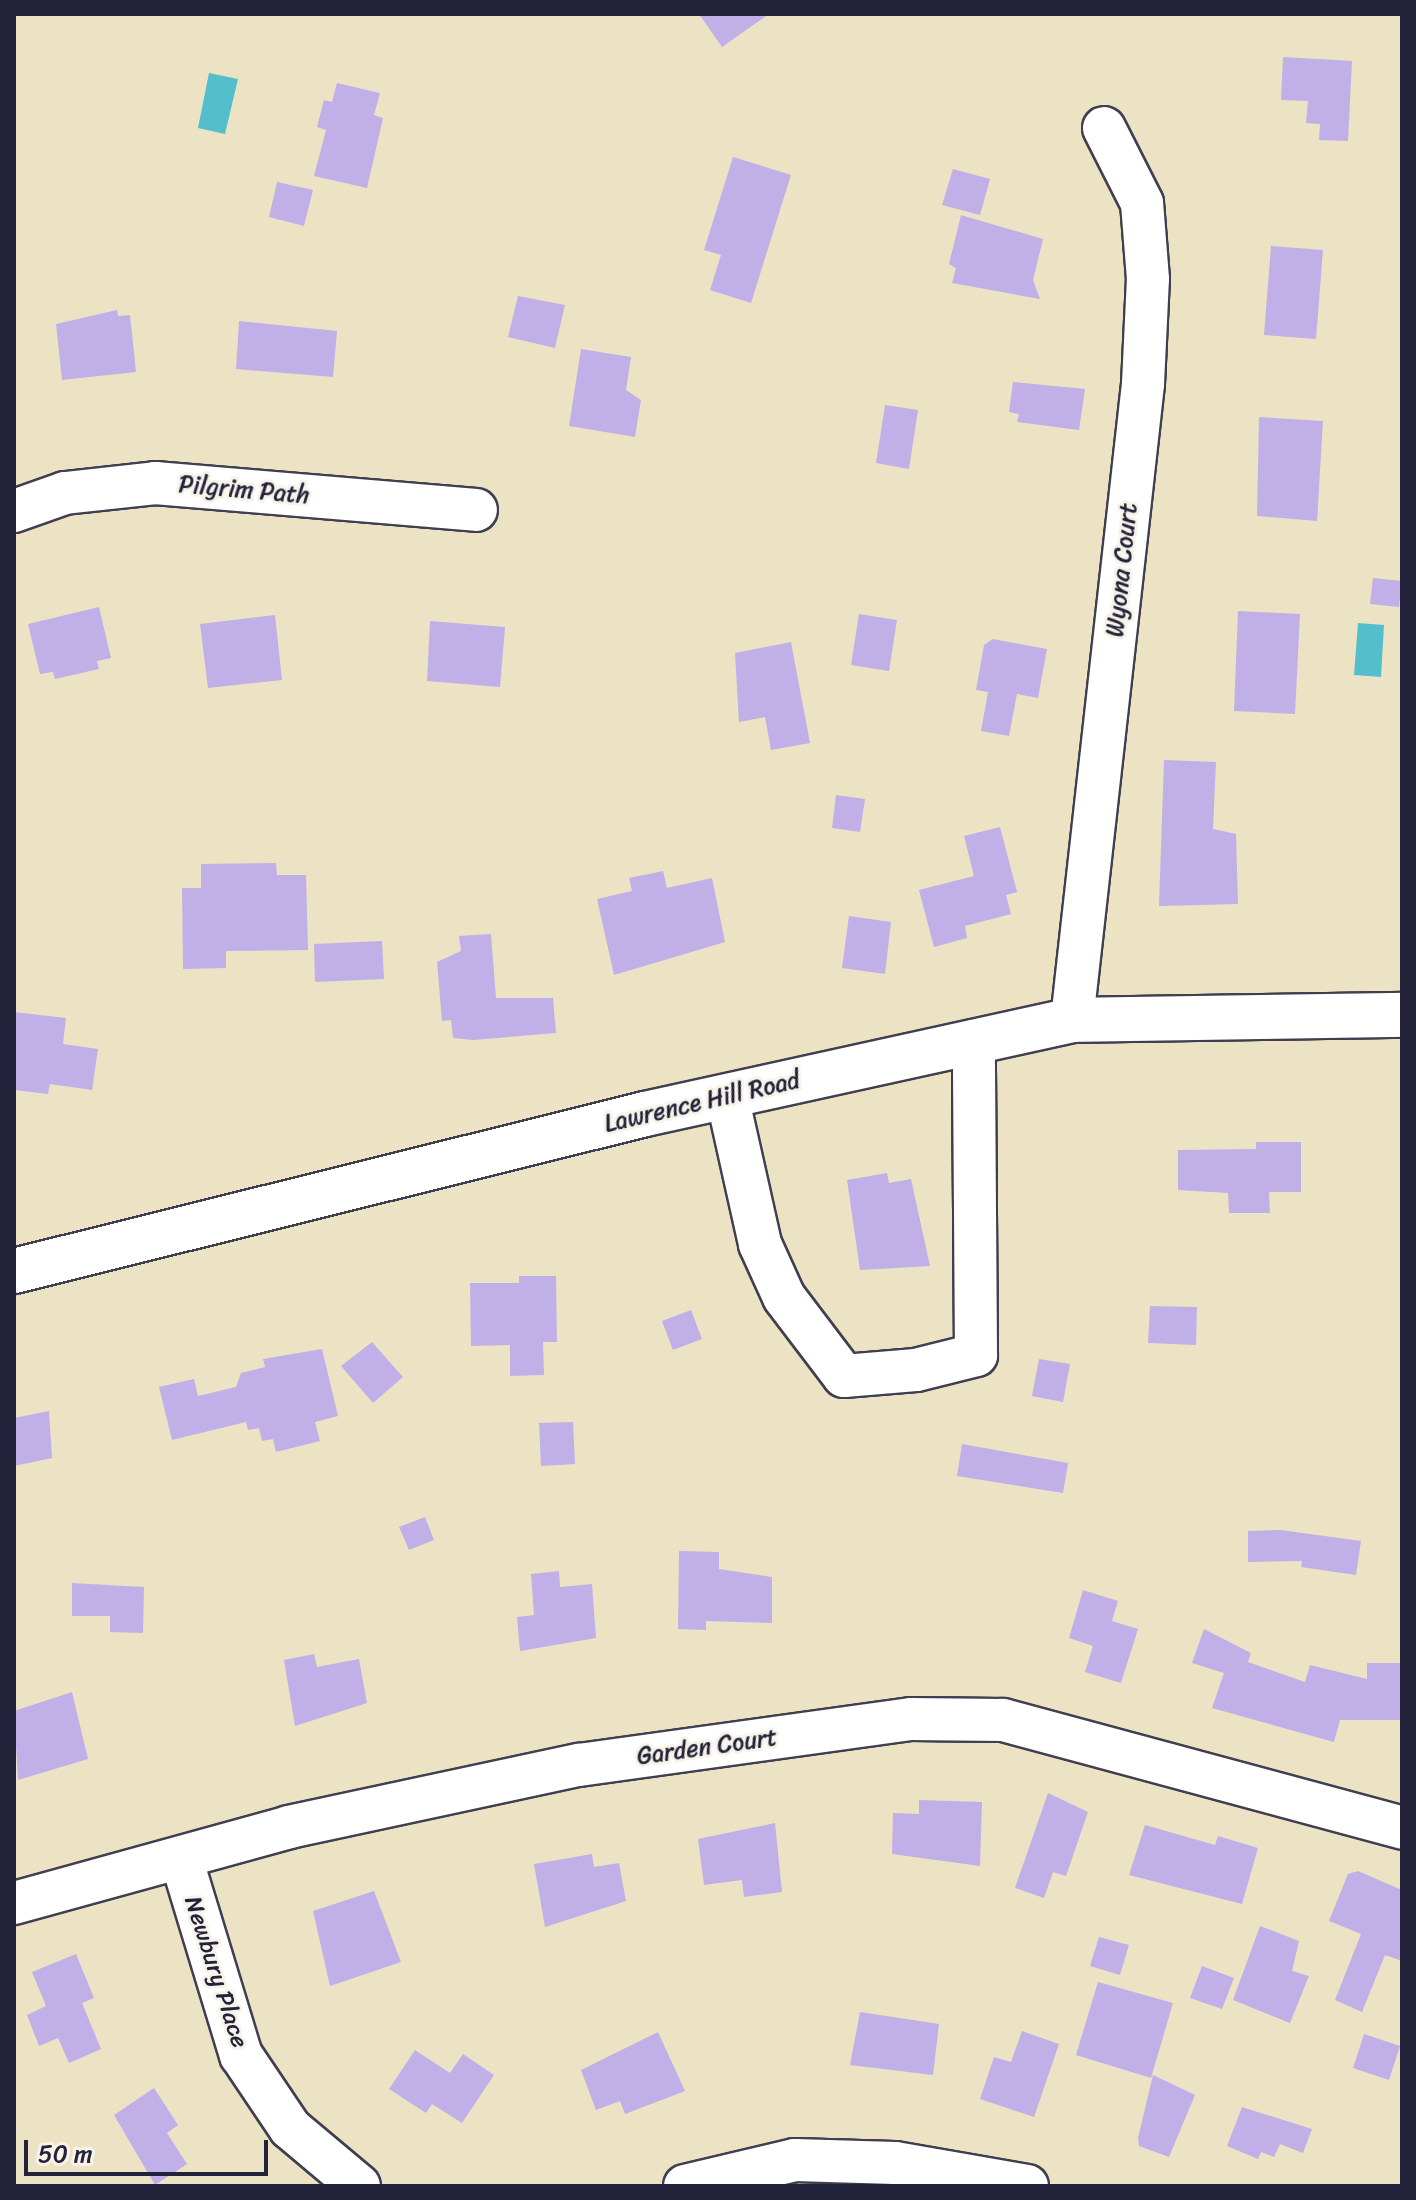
<!DOCTYPE html>
<html>
<head>
<meta charset="utf-8">
<style>
	body { margin:0 }
	#map { position:relative; width:1416px; height:2200px; overflow:hidden; background:#ece3c4; font-family:Sriracha,sans-serif }
	div>[style] { position:absolute }
	.water>* { inset:0; background:#53bfcd }
	.building>* { inset:0; background:#c1afe8 }
	.roads { filter:drop-shadow(2px 0 #403f50) drop-shadow(-2px 0 #403f50) drop-shadow(0 2px #403f50) drop-shadow(0 -2px #403f50) }
	.minor>* { height:42px; margin:-21px; padding:0 21px; transform-origin:21px; border-radius:21px; background:#fff }
	.major>* { height:44px; margin:-22px; padding:0 22px; transform-origin:22px; border-radius:22px; background:#fff }
	span { translate:-50% -50%; white-space:nowrap; text-align:center; line-height:1.15; -webkit-text-stroke:6px #f7f3e8; paint-order:stroke }
	.street-label { font-size:24px; color:#22223b }
	.frame { position:absolute; inset:0; border:16px solid #22223b; pointer-events:none }
	.scale { position:absolute; left:24px; top:2140px; width:244px; height:36px; box-sizing:border-box; border:4px solid #22223b; border-top:0; padding-left:10px; font-size:24px; line-height:28px; white-space:nowrap; color:#22223b; -webkit-text-stroke:6px #f7f3e8; paint-order:stroke }
</style>
</head>
<body>
<div id="map">
	<div class="water">
		<i style="clip-path:polygon(209px 73px,238px 79px,225px 134px,198px 128px)"></i>
		<i style="clip-path:polygon(1358px 623px,1384px 625px,1381px 677px,1354px 675px)"></i>
	</div>
	<div class="building">
		<i style="clip-path:polygon(699px 14px,769px 14px,722px 47px)"></i>
		<i style="clip-path:polygon(1283px 57px,1352px 61px,1348px 141px,1319px 140px,1320px 124px,1306px 123px,1308px 101px,1281px 100px)"></i>
		<i style="clip-path:polygon(337px 83px,380px 93px,374px 115px,383px 118px,367px 188px,314px 176px,326px 130px,317px 127px,324px 100px,332px 102px)"></i>
		<i style="clip-path:polygon(733px 157px,791px 175px,751px 303px,710px 290px,721px 255px,704px 250px)"></i>
		<i style="clip-path:polygon(953px 169px,990px 179px,980px 215px,942px 205px)"></i>
		<i style="clip-path:polygon(277px 182px,313px 190px,304px 226px,269px 217px)"></i>
		<i style="clip-path:polygon(961px 215px,1043px 239px,1033px 280px,1040px 299px,952px 283px,956px 268px,949px 264px)"></i>
		<i style="clip-path:polygon(1271px 246px,1323px 250px,1316px 339px,1264px 335px)"></i>
		<i style="clip-path:polygon(518px 296px,565px 305px,555px 348px,508px 337px)"></i>
		<i style="clip-path:polygon(117px 310px,118px 316px,130px 315px,136px 372px,62px 380px,56px 324px)"></i>
		<i style="clip-path:polygon(239px 321px,337px 331px,333px 377px,236px 369px)"></i>
		<i style="clip-path:polygon(581px 349px,631px 357px,626px 390px,641px 400px,635px 437px,569px 426px)"></i>
		<i style="clip-path:polygon(1013px 382px,1085px 389px,1079px 430px,1017px 422px,1019px 414px,1009px 412px)"></i>
		<i style="clip-path:polygon(885px 405px,918px 410px,909px 469px,876px 463px)"></i>
		<i style="clip-path:polygon(1259px 417px,1323px 421px,1317px 521px,1257px 516px)"></i>
		<i style="clip-path:polygon(1373px 578px,1402px 581px,1399px 607px,1370px 604px)"></i>
		<i style="clip-path:polygon(99px 607px,111px 658px,97px 661px,99px 669px,55px 679px,53px 672px,40px 674px,28px 624px)"></i>
		<i style="clip-path:polygon(1238px 611px,1300px 614px,1295px 714px,1234px 711px)"></i>
		<i style="clip-path:polygon(859px 614px,897px 620px,889px 671px,851px 665px)"></i>
		<i style="clip-path:polygon(275px 615px,282px 680px,208px 688px,200px 624px)"></i>
		<i style="clip-path:polygon(430px 621px,505px 627px,500px 687px,427px 681px)"></i>
		<i style="clip-path:polygon(993px 639px,1047px 649px,1038px 698px,1017px 694px,1009px 736px,981px 731px,988px 692px,976px 690px,984px 645px)"></i>
		<i style="clip-path:polygon(791px 642px,810px 743px,771px 750px,765px 717px,739px 722px,735px 653px)"></i>
		<i style="clip-path:polygon(1164px 760px,1216px 762px,1213px 829px,1236px 834px,1238px 904px,1159px 906px)"></i>
		<i style="clip-path:polygon(836px 795px,865px 799px,860px 832px,832px 828px)"></i>
		<i style="clip-path:polygon(1000px 827px,1017px 892px,1006px 895px,1011px 914px,965px 926px,967px 938px,934px 947px,919px 890px,974px 876px,964px 836px)"></i>
		<i style="clip-path:polygon(276px 863px,277px 875px,306px 875px,308px 950px,226px 951px,226px 968px,183px 969px,182px 888px,201px 888px,201px 864px)"></i>
		<i style="clip-path:polygon(663px 871px,667px 888px,712px 878px,725px 942px,614px 975px,597px 899px,632px 891px,629px 878px)"></i>
		<i style="clip-path:polygon(849px 916px,891px 922px,885px 974px,842px 968px)"></i>
		<i style="clip-path:polygon(491px 934px,496px 998px,553px 998px,556px 1033px,474px 1040px,453px 1038px,451px 1020px,442px 1021px,437px 962px,461px 951px,459px 936px)"></i>
		<i style="clip-path:polygon(382px 941px,384px 979px,315px 982px,314px 944px)"></i>
		<i style="clip-path:polygon(14px 1012px,66px 1018px,63px 1044px,98px 1049px,92px 1090px,50px 1084px,48px 1094px,14px 1090px)"></i>
		<i style="clip-path:polygon(1256px 1142px,1301px 1142px,1301px 1192px,1269px 1192px,1270px 1213px,1229px 1213px,1228px 1193px,1178px 1190px,1178px 1150px,1256px 1149px)"></i>
		<i style="clip-path:polygon(887px 1173px,889px 1183px,911px 1179px,930px 1266px,860px 1270px,847px 1180px)"></i>
		<i style="clip-path:polygon(519px 1276px,556px 1276px,557px 1342px,543px 1342px,544px 1375px,510px 1376px,510px 1345px,471px 1346px,470px 1283px,519px 1283px)"></i>
		<i style="clip-path:polygon(1150px 1306px,1197px 1307px,1196px 1345px,1148px 1343px)"></i>
		<i style="clip-path:polygon(691px 1310px,702px 1339px,673px 1350px,662px 1321px)"></i>
		<i style="clip-path:polygon(372px 1342px,403px 1377px,373px 1403px,341px 1366px)"></i>
		<i style="clip-path:polygon(322px 1349px,338px 1416px,315px 1422px,320px 1441px,276px 1452px,273px 1439px,262px 1441px,259px 1428px,248px 1430px,246px 1422px,172px 1440px,159px 1387px,194px 1379px,198px 1396px,236px 1387px,241px 1373px,265px 1367px,263px 1359px)"></i>
		<i style="clip-path:polygon(1039px 1359px,1070px 1364px,1063px 1402px,1032px 1396px)"></i>
		<i style="clip-path:polygon(49px 1411px,52px 1458px,14px 1466px,14px 1418px)"></i>
		<i style="clip-path:polygon(573px 1422px,575px 1464px,541px 1466px,539px 1423px)"></i>
		<i style="clip-path:polygon(962px 1444px,1068px 1463px,1063px 1493px,957px 1476px)"></i>
		<i style="clip-path:polygon(425px 1517px,434px 1540px,409px 1550px,399px 1527px)"></i>
		<i style="clip-path:polygon(1281px 1530px,1361px 1541px,1356px 1575px,1301px 1567px,1302px 1561px,1248px 1562px,1248px 1531px)"></i>
		<i style="clip-path:polygon(679px 1551px,719px 1552px,719px 1569px,772px 1577px,772px 1623px,706px 1621px,706px 1630px,678px 1629px)"></i>
		<i style="clip-path:polygon(559px 1571px,560px 1587px,592px 1584px,596px 1638px,520px 1651px,517px 1617px,534px 1615px,531px 1574px)"></i>
		<i style="clip-path:polygon(72px 1583px,144px 1587px,143px 1633px,110px 1632px,110px 1616px,72px 1616px)"></i>
		<i style="clip-path:polygon(1083px 1590px,1118px 1601px,1112px 1621px,1138px 1629px,1121px 1683px,1085px 1672px,1093px 1646px,1069px 1638px)"></i>
		<i style="clip-path:polygon(1204px 1629px,1251px 1653px,1248px 1662px,1305px 1682px,1310px 1665px,1367px 1679px,1367px 1663px,1402px 1663px,1402px 1720px,1340px 1720px,1334px 1742px,1212px 1708px,1224px 1673px,1192px 1663px)"></i>
		<i style="clip-path:polygon(314px 1654px,317px 1667px,359px 1659px,367px 1703px,295px 1726px,284px 1660px)"></i>
		<i style="clip-path:polygon(72px 1692px,88px 1759px,18px 1780px,14px 1711px)"></i>
		<i style="clip-path:polygon(1048px 1793px,1088px 1812px,1066px 1876px,1053px 1872px,1044px 1898px,1015px 1888px)"></i>
		<i style="clip-path:polygon(919px 1800px,982px 1802px,980px 1866px,892px 1854px,893px 1813px,919px 1814px)"></i>
		<i style="clip-path:polygon(775px 1823px,782px 1892px,744px 1897px,742px 1880px,704px 1885px,698px 1839px)"></i>
		<i style="clip-path:polygon(1145px 1825px,1215px 1845px,1218px 1836px,1258px 1848px,1242px 1904px,1129px 1875px)"></i>
		<i style="clip-path:polygon(592px 1854px,594px 1867px,619px 1863px,626px 1901px,545px 1927px,534px 1864px)"></i>
		<i style="clip-path:polygon(1358px 1871px,1402px 1890px,1402px 1961px,1385px 1955px,1362px 2012px,1335px 2000px,1361px 1934px,1329px 1921px,1348px 1874px)"></i>
		<i style="clip-path:polygon(374px 1891px,401px 1962px,330px 1986px,313px 1911px)"></i>
		<i style="clip-path:polygon(1260px 1926px,1299px 1941px,1292px 1971px,1309px 1976px,1290px 2023px,1233px 2000px)"></i>
		<i style="clip-path:polygon(1099px 1937px,1129px 1945px,1120px 1975px,1090px 1966px)"></i>
		<i style="clip-path:polygon(76px 1954px,94px 1998px,82px 2003px,101px 2049px,69px 2063px,58px 2038px,39px 2046px,27px 2015px,46px 2006px,32px 1972px)"></i>
		<i style="clip-path:polygon(1202px 1966px,1234px 1978px,1222px 2009px,1190px 1998px)"></i>
		<i style="clip-path:polygon(1098px 1982px,1173px 2003px,1151px 2078px,1076px 2055px)"></i>
		<i style="clip-path:polygon(860px 2012px,939px 2024px,933px 2075px,850px 2065px)"></i>
		<i style="clip-path:polygon(1022px 2031px,1059px 2044px,1034px 2117px,980px 2099px,994px 2057px,1011px 2062px)"></i>
		<i style="clip-path:polygon(658px 2032px,685px 2091px,625px 2114px,620px 2101px,596px 2110px,581px 2070px)"></i>
		<i style="clip-path:polygon(1364px 2034px,1400px 2046px,1389px 2080px,1353px 2068px)"></i>
		<i style="clip-path:polygon(415px 2050px,450px 2073px,463px 2054px,494px 2075px,462px 2123px,432px 2104px,426px 2113px,389px 2089px)"></i>
		<i style="clip-path:polygon(1153px 2075px,1195px 2095px,1169px 2157px,1139px 2146px,1138px 2138px)"></i>
		<i style="clip-path:polygon(154px 2088px,178px 2125px,167px 2133px,187px 2164px,155px 2185px,114px 2115px)"></i>
		<i style="clip-path:polygon(1242px 2107px,1312px 2129px,1303px 2153px,1280px 2144px,1274px 2157px,1261px 2152px,1258px 2159px,1227px 2146px)"></i>
	</div>
	<div class="roads">
		<div class="minor">
			<i style="left:14px;top:511px;width:54px;rotate:-19.4deg"></i>
			<i style="left:65px;top:493px;width:91px;rotate:-6.3deg"></i>
			<i style="left:155px;top:483px;width:322px;rotate:4.8deg"></i>
			<i style="left:1072px;top:1020px;width:640px;rotate:-83.63deg"></i>
			<i style="left:1143px;top:384px;width:105px;rotate:-87.3deg"></i>
			<i style="left:1148px;top:279px;width:76px;rotate:-94.5deg"></i>
			<i style="left:1142px;top:203px;width:84px;rotate:-116.9deg"></i>
			<i style="left:727px;top:1096px;width:152px;rotate:77.4deg"></i>
			<i style="left:760px;top:1244px;width:58px;rotate:65.6deg"></i>
			<i style="left:784px;top:1297px;width:99px;rotate:52.8deg"></i>
			<i style="left:844px;top:1376px;width:72px;rotate:-4.8deg"></i>
			<i style="left:916px;top:1370px;width:62px;rotate:-14deg"></i>
			<i style="left:976px;top:1355px;width:314px;rotate:-90.4deg"></i>
			<i style="left:181px;top:1858px;width:206px;rotate:73.1deg"></i>
			<i style="left:241px;top:2055px;width:88px;rotate:56.1deg"></i>
			<i style="left:290px;top:2128px;width:90px;rotate:40deg"></i>
			<i style="left:14px;top:1903px;width:285px;rotate:-15.4deg"></i>
			<i style="left:289px;top:1827px;width:297px;rotate:-12.1deg"></i>
			<i style="left:579px;top:1765px;width:335px;rotate:-7.9deg"></i>
			<i style="left:911px;top:1719px;width:92px;rotate:0.6deg"></i>
			<i style="left:1003px;top:1720px;width:413px;rotate:15.1deg"></i>
			<i style="left:685px;top:2186px;width:113px;rotate:-13.3deg"></i>
			<i style="left:795px;top:2160px;width:100px;rotate:1.7deg"></i>
			<i style="left:895px;top:2163px;width:134px;rotate:9.9deg"></i>
		</div>
		<div class="major">
			<i style="left:14px;top:1271px;width:650px;rotate:-13.97deg"></i>
			<i style="left:645px;top:1114px;width:437px;rotate:-12.4deg"></i>
			<i style="left:1072px;top:1020px;width:330px;rotate:-0.9deg"></i>
		</div>
	</div>
	<div class="street-label">
		<span style="left:244px;top:490px;rotate:5deg">Pilgrim Path</span>
		<span style="left:1122px;top:570px;rotate:-84deg">Wyona Court</span>
		<span style="left:702px;top:1102px;rotate:-13deg">Lawrence Hill Road</span>
		<span style="left:707px;top:1747px;rotate:-8deg">Garden Court</span>
		<span style="left:216px;top:1972px;rotate:72deg">Newbury Place</span>
	</div>
	<div class="frame"></div>
	<div class="scale">50 m</div>
</div>
</body>
</html>
